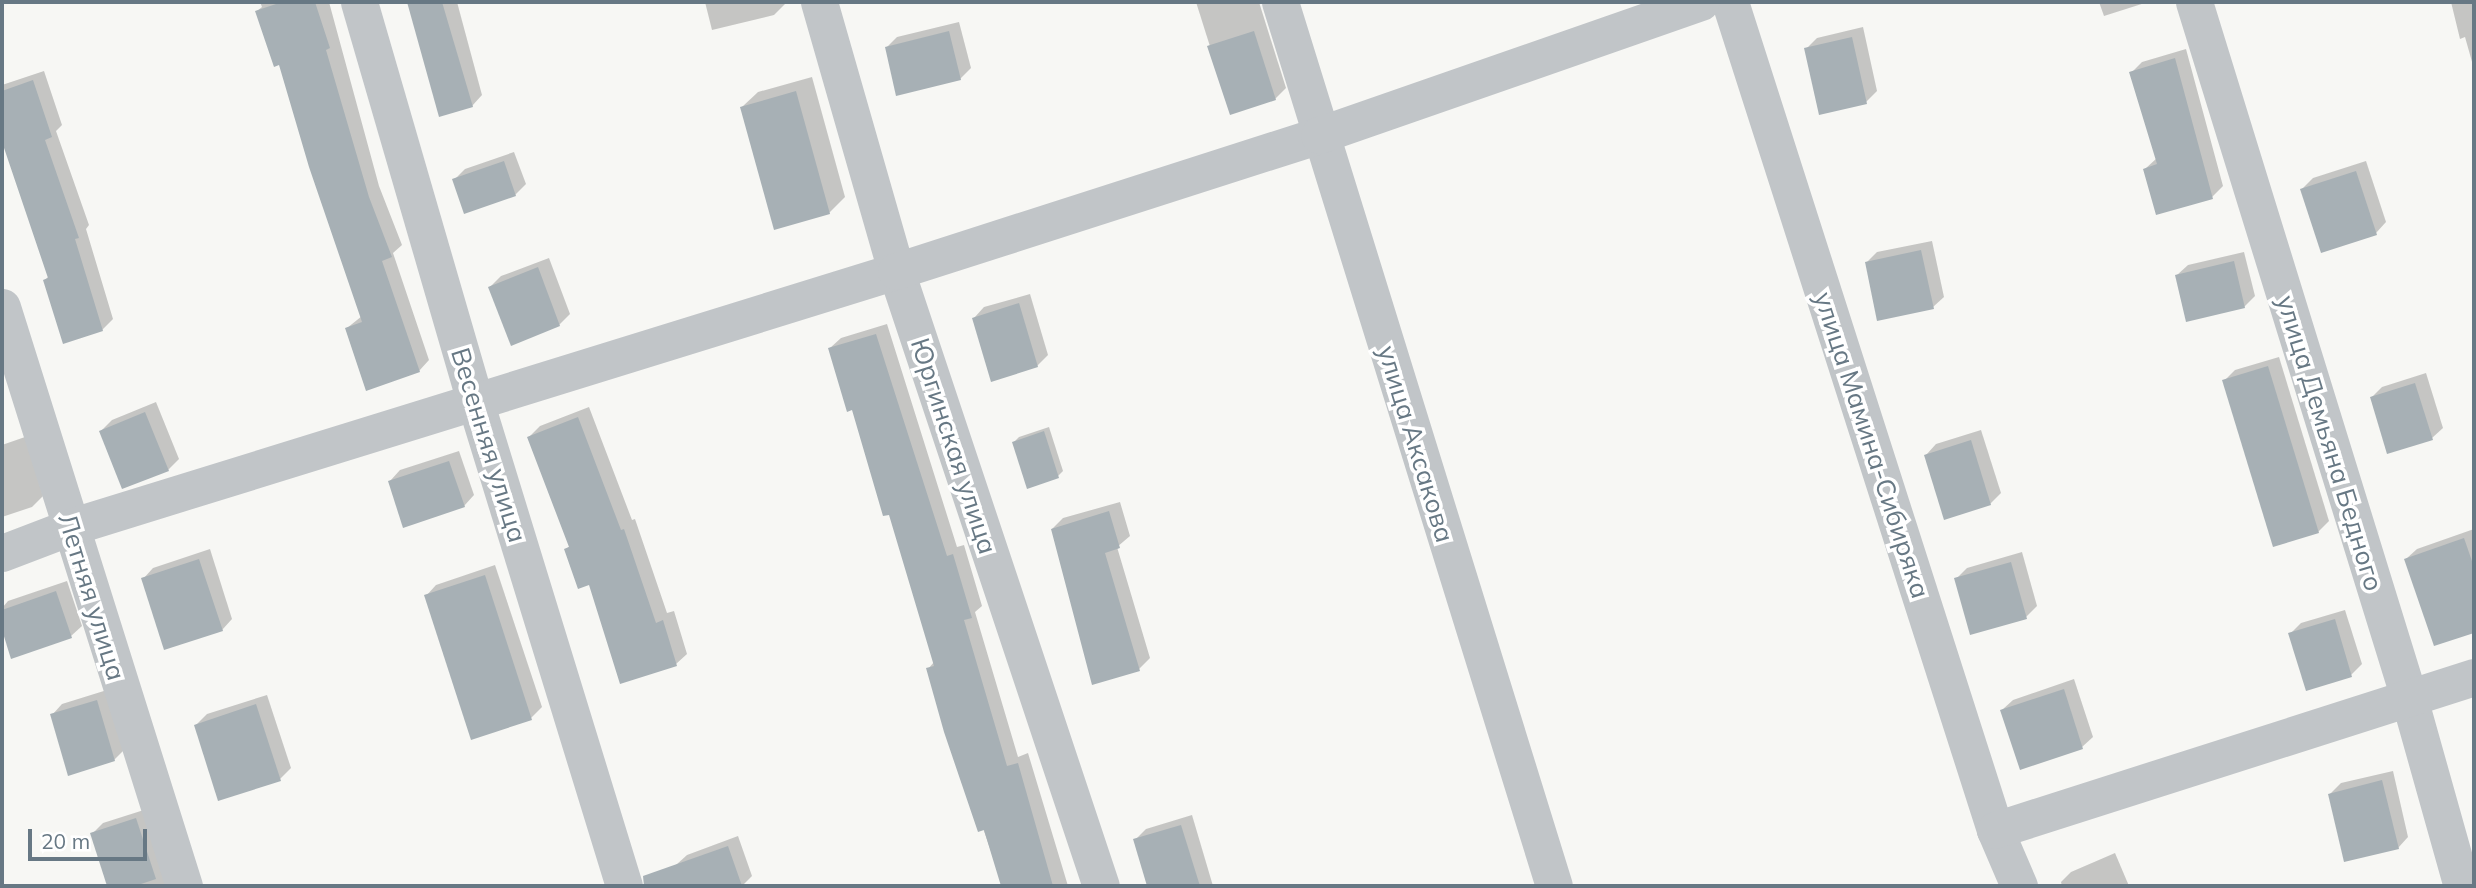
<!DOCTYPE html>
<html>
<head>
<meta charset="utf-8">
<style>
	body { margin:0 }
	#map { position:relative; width:2476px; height:888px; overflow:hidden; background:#f7f7f4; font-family:Mulish,sans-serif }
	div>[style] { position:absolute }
	.shadow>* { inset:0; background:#0003 }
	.building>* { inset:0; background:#a7b0b5 }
	.minor>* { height:37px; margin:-18.5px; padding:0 18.5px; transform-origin:18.5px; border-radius:18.5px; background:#c1c5c8 }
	span { translate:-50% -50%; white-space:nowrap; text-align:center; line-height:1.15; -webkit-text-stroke:7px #fff; paint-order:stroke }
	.street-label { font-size:26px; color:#677884 }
	.frame { position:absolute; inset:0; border:4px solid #677884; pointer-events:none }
	.scale { position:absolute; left:28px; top:829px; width:119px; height:32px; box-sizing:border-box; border:4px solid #677884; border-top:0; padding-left:9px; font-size:21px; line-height:24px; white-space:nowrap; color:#677884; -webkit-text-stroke:5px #fff; paint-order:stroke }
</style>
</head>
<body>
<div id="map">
	<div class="shadow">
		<i style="clip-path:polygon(260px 2px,329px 2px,379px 186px,402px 245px,393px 253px,429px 360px,419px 371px,347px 328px,362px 316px,281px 63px,257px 11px,262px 7px)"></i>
		<i style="clip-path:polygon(408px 2px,457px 2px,482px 95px,472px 106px,440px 115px)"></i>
		<i style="clip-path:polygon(705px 2px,784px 2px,785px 4px,774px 15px,712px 30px)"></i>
		<i style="clip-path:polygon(1196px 2px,1259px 2px,1286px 88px,1275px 99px,1231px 113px)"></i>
		<i style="clip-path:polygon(2099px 2px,2148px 2px,2104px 16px)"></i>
		<i style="clip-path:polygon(2451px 2px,2474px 2px,2474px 69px,2465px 37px,2460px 39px)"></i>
		<i style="clip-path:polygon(959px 22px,971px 68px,960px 79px,886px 48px,897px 37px)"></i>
		<i style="clip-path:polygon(1863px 27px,1877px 91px,1866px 102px,1806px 49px,1817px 38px)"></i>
		<i style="clip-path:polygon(2186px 49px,2223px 186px,2212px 197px,2145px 169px,2157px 158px,2131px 73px,2142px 62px)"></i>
		<i style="clip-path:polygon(44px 71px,62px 125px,56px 131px,89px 225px,86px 229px,113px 319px,102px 330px,45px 280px,49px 276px,2px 136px,2px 85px)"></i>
		<i style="clip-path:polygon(812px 77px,845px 197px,829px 213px,742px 107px,758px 92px)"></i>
		<i style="clip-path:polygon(514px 152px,526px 184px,515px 195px,454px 180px,465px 169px)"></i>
		<i style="clip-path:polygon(2366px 161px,2386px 222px,2376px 233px,2302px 189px,2313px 178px)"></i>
		<i style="clip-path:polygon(1932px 241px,1944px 297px,1933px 307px,1866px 263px,1877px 252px)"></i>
		<i style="clip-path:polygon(2244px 252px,2255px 296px,2244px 307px,2177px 275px,2188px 265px)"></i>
		<i style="clip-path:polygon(549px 258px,570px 314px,559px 325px,512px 343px,490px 287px,501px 276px)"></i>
		<i style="clip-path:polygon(1030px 294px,1048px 355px,1037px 366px,974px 318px,984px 307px)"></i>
		<i style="clip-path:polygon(887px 324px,957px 547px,964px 545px,982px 606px,975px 612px,1018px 757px,1028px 753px,1068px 886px,1003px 886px,928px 669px,934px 662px,890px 512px,830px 348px,841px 338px)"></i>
		<i style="clip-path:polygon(2279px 357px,2329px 521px,2318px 532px,2224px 381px,2235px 370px)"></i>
		<i style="clip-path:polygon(2426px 373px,2443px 428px,2432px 438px,2372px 397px,2382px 387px)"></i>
		<i style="clip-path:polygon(156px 402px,179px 459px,168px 470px,101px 431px,112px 420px)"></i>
		<i style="clip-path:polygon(589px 407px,632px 520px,635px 519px,667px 613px,674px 611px,687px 654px,676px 664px,621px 682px,590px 583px,566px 549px,570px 546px,529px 437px,540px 426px)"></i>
		<i style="clip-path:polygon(1049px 427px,1063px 471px,1058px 476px,1014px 442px,1019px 437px)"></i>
		<i style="clip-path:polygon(1981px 430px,2001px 493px,1990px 504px,1926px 455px,1936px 444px)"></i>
		<i style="clip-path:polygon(25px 437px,43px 496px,32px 507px,2px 517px,2px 445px)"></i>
		<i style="clip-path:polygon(459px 451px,474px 495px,464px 506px,390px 481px,400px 470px)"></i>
		<i style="clip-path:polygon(1120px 502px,1130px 536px,1117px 547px,1150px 658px,1139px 669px,1052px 529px,1063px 518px)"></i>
		<i style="clip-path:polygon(2474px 529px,2474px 631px,2435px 644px,2406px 559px,2417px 549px)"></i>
		<i style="clip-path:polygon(210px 549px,232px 619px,222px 630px,143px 579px,153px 568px)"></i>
		<i style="clip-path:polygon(2022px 552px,2037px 606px,2026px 617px,1956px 579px,1967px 568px)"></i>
		<i style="clip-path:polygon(495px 565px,542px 707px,531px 718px,426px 596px,436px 585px)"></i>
		<i style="clip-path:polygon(67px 581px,82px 626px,71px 636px,12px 656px,2px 624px,2px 608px,8px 601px)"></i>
		<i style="clip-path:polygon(2345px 610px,2362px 664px,2351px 675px,2290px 634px,2301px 623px)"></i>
		<i style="clip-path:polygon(2074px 679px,2093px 737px,2082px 747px,2002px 710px,2013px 700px)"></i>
		<i style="clip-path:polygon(107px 690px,125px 749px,114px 760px,52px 715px,62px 704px)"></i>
		<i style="clip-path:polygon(267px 695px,291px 768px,280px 779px,196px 725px,207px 714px)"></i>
		<i style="clip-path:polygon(2393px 771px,2408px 837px,2398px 848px,2330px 794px,2341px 783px)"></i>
		<i style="clip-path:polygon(147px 809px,171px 886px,108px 886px,92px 834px,103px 823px)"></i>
		<i style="clip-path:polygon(1192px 815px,1213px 886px,1149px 886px,1135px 840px,1146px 829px)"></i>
		<i style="clip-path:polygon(738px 836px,752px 876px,742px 886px,684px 886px,676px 865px,687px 855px)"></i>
		<i style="clip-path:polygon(2115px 853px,2129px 886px,2062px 886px,2061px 882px,2071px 872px)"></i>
	</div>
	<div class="building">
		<i style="clip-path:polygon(282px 2px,315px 2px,330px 48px,326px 50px,369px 197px,392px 257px,382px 261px,420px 372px,366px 391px,345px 328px,362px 322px,309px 167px,279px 65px,274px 67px,255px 11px)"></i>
		<i style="clip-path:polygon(407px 2px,442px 2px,473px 107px,439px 117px)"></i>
		<i style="clip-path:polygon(949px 31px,961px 80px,896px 96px,885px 47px)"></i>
		<i style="clip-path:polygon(1254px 31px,1276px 100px,1230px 115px,1207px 46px)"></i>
		<i style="clip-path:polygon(1852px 37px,1867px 104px,1819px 115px,1804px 48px)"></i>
		<i style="clip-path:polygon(2175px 58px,2213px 199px,2156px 215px,2143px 169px,2157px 164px,2129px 72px)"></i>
		<i style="clip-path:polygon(33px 80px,52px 137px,45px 140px,79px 238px,75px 239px,103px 331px,63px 344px,43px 280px,48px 278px,2px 142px,2px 91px)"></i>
		<i style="clip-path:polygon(796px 91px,830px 214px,774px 230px,740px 107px)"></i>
		<i style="clip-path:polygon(504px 161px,516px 196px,464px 214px,452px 179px)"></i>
		<i style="clip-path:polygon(2356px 171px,2377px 235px,2321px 253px,2300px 189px)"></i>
		<i style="clip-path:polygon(1921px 250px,1934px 309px,1877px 321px,1865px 262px)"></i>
		<i style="clip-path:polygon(2234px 261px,2245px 308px,2186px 322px,2175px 275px)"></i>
		<i style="clip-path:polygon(538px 267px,560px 326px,511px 346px,488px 287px)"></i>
		<i style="clip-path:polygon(1019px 303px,1038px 367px,991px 382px,972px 318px)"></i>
		<i style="clip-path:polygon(876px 334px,947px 556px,953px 554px,972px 618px,964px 620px,1007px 766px,1018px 763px,1053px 886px,1001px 886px,984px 830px,978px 832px,944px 732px,926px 668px,934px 666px,889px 515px,883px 516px,852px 410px,847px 412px,828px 348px)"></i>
		<i style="clip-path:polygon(2268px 366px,2319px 533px,2273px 547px,2222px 380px)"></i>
		<i style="clip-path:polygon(2415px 383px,2433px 440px,2387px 454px,2370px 397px)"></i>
		<i style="clip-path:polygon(145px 412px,169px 471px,122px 489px,99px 431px)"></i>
		<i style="clip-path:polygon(578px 417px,621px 530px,624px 529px,656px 623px,663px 620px,677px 666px,620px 684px,589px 585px,578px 589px,564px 549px,569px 547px,527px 437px)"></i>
		<i style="clip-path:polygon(1044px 431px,1059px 478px,1027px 489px,1012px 442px)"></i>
		<i style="clip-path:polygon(1971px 440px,1991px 505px,1944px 520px,1924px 455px)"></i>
		<i style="clip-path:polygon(449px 461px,465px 507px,403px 528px,388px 481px)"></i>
		<i style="clip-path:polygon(1109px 511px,1120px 548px,1105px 553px,1140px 671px,1092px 685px,1051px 529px)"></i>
		<i style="clip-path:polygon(2464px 538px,2474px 567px,2474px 633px,2434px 646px,2404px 559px)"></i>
		<i style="clip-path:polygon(199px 559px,223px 631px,164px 650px,141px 578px)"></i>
		<i style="clip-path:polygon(2011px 562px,2027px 619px,1970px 635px,1954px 578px)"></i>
		<i style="clip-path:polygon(485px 575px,532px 720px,471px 740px,424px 595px)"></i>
		<i style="clip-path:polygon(56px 591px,72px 638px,11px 659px,2px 630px,2px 610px)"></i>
		<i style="clip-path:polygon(2335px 619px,2352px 677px,2306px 691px,2288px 633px)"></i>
		<i style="clip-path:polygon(2064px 689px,2083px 749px,2020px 770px,2000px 710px)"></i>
		<i style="clip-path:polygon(97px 700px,115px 761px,68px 776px,50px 714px)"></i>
		<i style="clip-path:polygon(256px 704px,281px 781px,218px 801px,194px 725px)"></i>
		<i style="clip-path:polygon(2382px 780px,2399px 849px,2344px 862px,2328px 794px)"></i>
		<i style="clip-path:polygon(136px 818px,156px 879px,135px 886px,107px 886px,90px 833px)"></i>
		<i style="clip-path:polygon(1181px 825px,1200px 886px,1147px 886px,1133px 839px)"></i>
		<i style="clip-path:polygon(728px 846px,742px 886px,644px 886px,643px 876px)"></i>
	</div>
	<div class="minor">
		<i style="left:359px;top:2px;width:416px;rotate:73.8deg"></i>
		<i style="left:475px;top:401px;width:507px;rotate:72.92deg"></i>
		<i style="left:819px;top:2px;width:280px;rotate:74deg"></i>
		<i style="left:896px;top:271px;width:648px;rotate:71.57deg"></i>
		<i style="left:1280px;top:2px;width:925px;rotate:72.78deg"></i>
		<i style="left:1730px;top:2px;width:869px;rotate:72.25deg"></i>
		<i style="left:1995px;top:830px;width:61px;rotate:66.8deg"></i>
		<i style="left:2194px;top:2px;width:728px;rotate:72.83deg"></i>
		<i style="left:2409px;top:698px;width:195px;rotate:74.3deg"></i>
		<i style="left:2px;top:307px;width:607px;rotate:72.55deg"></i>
		<i style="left:2px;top:553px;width:73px;rotate:-20.9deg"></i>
		<i style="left:70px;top:527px;width:865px;rotate:-17.22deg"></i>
		<i style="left:896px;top:271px;width:444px;rotate:-17.8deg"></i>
		<i style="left:1319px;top:135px;width:404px;rotate:-19.2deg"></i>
		<i style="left:1995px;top:830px;width:503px;rotate:-17.71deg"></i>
	</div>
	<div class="street-label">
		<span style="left:2330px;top:443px;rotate:73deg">улица Демьяна Бедного</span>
		<span style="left:1416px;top:444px;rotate:73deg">улица Аксакова</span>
		<span style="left:489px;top:445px;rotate:73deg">Весенняя улица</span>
		<span style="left:1872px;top:445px;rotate:72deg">улица Мамина-Сибиряка</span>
		<span style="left:954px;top:446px;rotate:72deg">Юргинская улица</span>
		<span style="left:92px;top:597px;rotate:73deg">Летняя улица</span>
	</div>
	<div class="frame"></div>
	<div class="scale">20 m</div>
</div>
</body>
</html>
